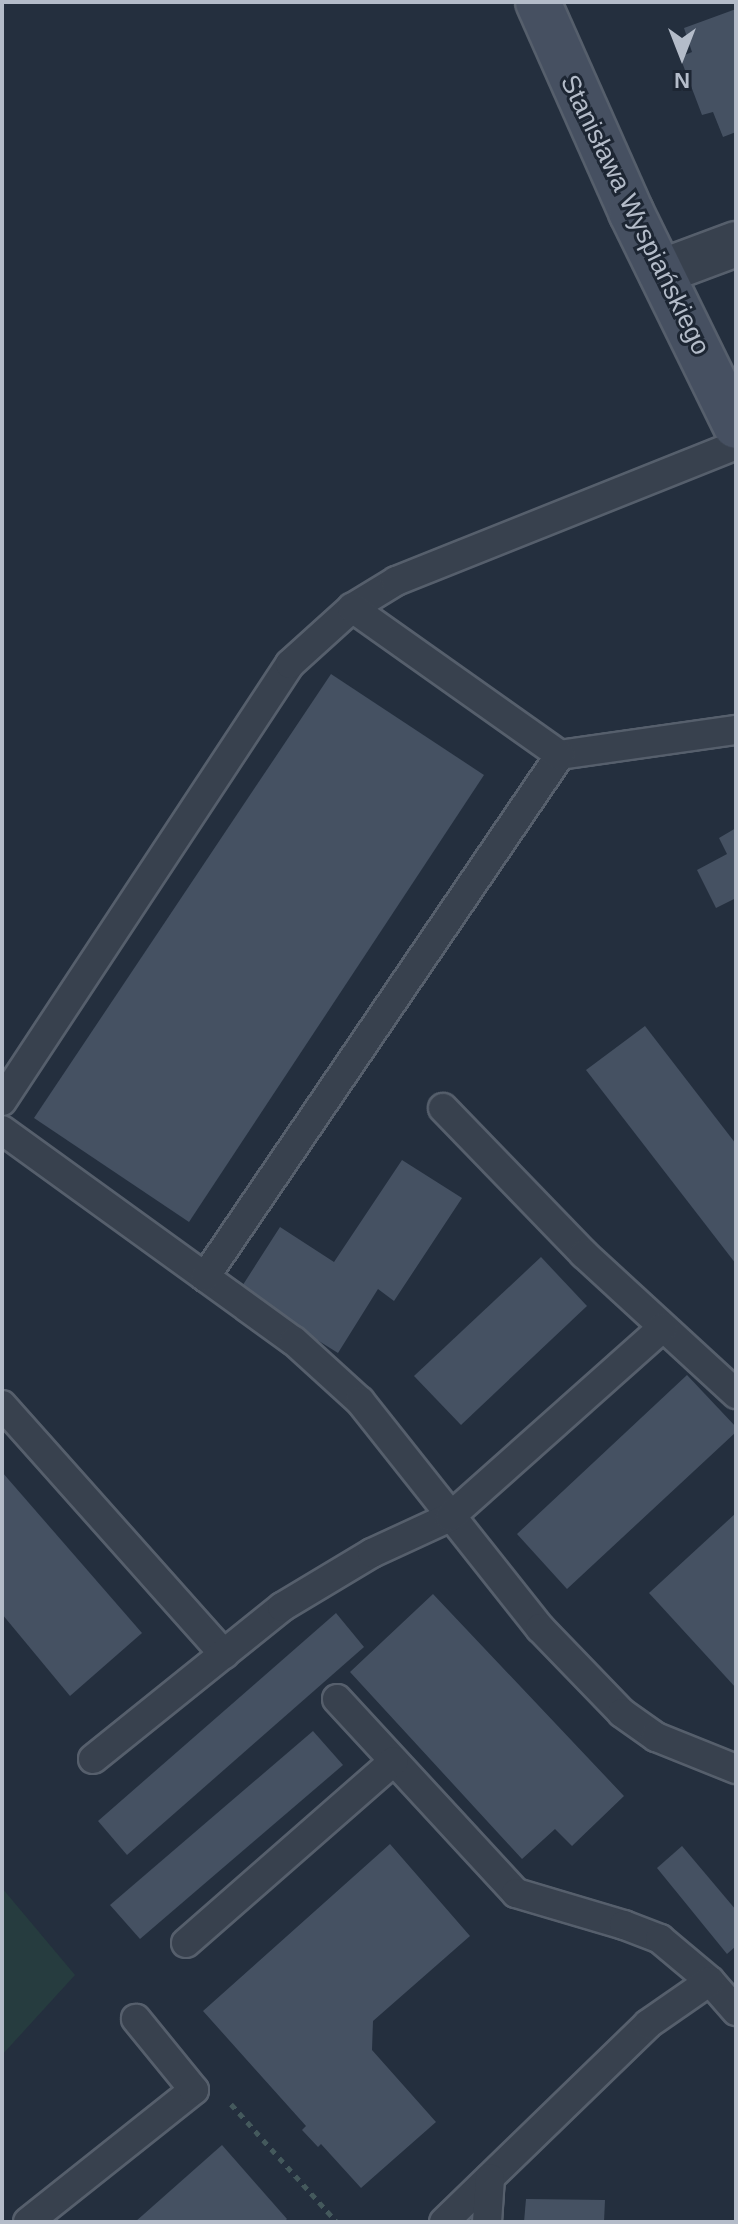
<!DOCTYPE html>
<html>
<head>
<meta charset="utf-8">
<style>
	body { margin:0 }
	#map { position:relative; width:738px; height:2224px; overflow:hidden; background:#242f3e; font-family:Helvetica,sans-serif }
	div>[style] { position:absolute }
	.green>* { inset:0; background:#263c3f }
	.building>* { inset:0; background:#455162 }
	.path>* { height:5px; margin-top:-2.5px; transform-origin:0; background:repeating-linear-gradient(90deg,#44595c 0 6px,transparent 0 12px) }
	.roads { filter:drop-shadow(2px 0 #565f6c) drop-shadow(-2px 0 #565f6c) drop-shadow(0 2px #565f6c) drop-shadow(0 -2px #565f6c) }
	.lane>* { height:28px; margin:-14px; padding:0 14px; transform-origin:14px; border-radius:14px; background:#38414e }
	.street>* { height:44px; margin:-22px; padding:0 22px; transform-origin:22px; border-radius:22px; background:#38414e }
	.secondary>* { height:44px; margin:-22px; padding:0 22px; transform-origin:22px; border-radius:22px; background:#465061 }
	span { translate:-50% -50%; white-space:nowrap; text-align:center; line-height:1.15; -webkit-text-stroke:6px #1d2633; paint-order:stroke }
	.street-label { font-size:26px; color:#b4bcc9 }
	.frame { position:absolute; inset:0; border:4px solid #b4bcc9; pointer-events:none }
	.north { position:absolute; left:642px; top:16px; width:80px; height:80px; -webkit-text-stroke:6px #1d2633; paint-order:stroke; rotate:180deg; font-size:22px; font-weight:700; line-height:32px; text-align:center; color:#b4bcc9 }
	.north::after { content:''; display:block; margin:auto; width:28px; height:36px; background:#b4bcc9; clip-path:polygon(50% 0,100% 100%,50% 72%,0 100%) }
</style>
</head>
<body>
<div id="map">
	<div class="green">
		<i style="clip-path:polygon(2px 1888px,75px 1975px,2px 2055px)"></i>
	</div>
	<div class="building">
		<i style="clip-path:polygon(736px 9px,736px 132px,723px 137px,713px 112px,702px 115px,680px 57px,692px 52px,684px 28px)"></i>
		<i style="clip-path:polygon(331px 674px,484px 775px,189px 1222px,34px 1118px)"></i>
		<i style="clip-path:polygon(736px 828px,736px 898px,716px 908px,697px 870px,727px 854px,719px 838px)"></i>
		<i style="clip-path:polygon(645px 1026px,736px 1144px,736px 1264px,586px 1070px)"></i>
		<i style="clip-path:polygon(402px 1160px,462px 1198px,394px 1301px,378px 1289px,338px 1353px,239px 1291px,280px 1227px,334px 1262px)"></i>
		<i style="clip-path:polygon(541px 1257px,587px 1306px,461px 1425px,414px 1376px)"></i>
		<i style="clip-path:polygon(687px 1375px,736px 1427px,736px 1432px,567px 1589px,517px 1534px)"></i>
		<i style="clip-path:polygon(2px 1472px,142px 1633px,70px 1696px,2px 1614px)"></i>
		<i style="clip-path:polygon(736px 1513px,736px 1688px,649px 1593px)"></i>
		<i style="clip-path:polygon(433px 1594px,624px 1796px,572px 1846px,555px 1829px,522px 1859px,350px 1672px)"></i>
		<i style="clip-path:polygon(336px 1613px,364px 1647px,127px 1855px,98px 1821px)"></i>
		<i style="clip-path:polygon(313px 1731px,343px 1765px,140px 1939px,110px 1905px)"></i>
		<i style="clip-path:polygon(390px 1844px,470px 1936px,373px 2021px,372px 2050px,436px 2122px,361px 2188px,321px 2144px,318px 2147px,302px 2130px,306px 2126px,203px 2011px)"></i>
		<i style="clip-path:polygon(682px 1846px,736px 1910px,736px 1946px,727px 1954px,657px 1868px)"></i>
		<i style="clip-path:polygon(222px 2145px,287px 2219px,284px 2222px,135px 2222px)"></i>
		<i style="clip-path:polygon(526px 2199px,605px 2200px,604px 2222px,524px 2222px)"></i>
	</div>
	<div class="path">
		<i style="left:231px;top:2104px;width:159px;rotate:48.1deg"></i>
	</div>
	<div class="roads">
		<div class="lane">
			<i style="left:560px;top:755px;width:178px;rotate:-8.1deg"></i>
			<i style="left:2px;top:1101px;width:523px;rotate:-56.61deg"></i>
			<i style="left:290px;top:664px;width:84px;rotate:-42.1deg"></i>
			<i style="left:352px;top:608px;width:52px;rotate:-31.5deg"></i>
			<i style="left:396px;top:581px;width:366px;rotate:-21.8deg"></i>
			<i style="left:443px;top:1108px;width:203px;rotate:46deg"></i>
			<i style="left:584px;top:1254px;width:207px;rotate:42.6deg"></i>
			<i style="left:2px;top:1130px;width:360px;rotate:35.9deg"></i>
			<i style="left:294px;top:1341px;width:89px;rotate:42.3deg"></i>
			<i style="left:360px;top:1401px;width:290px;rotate:51.6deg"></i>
			<i style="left:540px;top:1628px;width:118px;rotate:46deg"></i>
			<i style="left:622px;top:1713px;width:42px;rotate:35.2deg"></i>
			<i style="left:656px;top:1737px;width:86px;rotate:21.8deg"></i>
			<i style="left:205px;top:1277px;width:631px;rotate:-55.78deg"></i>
			<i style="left:560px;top:755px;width:255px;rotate:-144.7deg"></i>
			<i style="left:2px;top:1405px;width:334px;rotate:48.3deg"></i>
			<i style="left:337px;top:1699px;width:264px;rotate:47.3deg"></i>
			<i style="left:516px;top:1893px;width:113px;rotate:16.5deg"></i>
			<i style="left:624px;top:1925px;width:39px;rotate:21deg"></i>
			<i style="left:660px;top:1939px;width:65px;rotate:40deg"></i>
			<i style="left:710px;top:1981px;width:40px;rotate:49deg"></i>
			<i style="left:93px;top:1759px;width:243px;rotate:-38.8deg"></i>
			<i style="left:282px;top:1607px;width:105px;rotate:-31deg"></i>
			<i style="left:372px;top:1553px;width:86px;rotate:-24.8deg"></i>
			<i style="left:450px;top:1517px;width:285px;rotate:-41.7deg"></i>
			<i style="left:186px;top:1943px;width:276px;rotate:-41.2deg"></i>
			<i style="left:28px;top:2222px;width:212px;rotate:-38.5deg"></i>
			<i style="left:194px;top:2090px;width:92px;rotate:-129.2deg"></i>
			<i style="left:444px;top:2222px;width:284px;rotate:-44.1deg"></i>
			<i style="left:648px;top:2024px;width:75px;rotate:-34.7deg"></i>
			<i style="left:487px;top:2222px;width:44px;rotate:-86.1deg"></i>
		</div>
		<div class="street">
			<i style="left:661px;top:272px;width:80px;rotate:-20.5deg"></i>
		</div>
		<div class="secondary">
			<i style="left:538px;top:2px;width:230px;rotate:66.1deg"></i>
			<i style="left:631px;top:212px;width:238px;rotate:63.9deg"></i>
		</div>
	</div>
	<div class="street-label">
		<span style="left:635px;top:215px;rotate:64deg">Stanisława Wyspiańskiego</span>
	</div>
	<div class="frame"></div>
	<div class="north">N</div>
</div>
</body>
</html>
